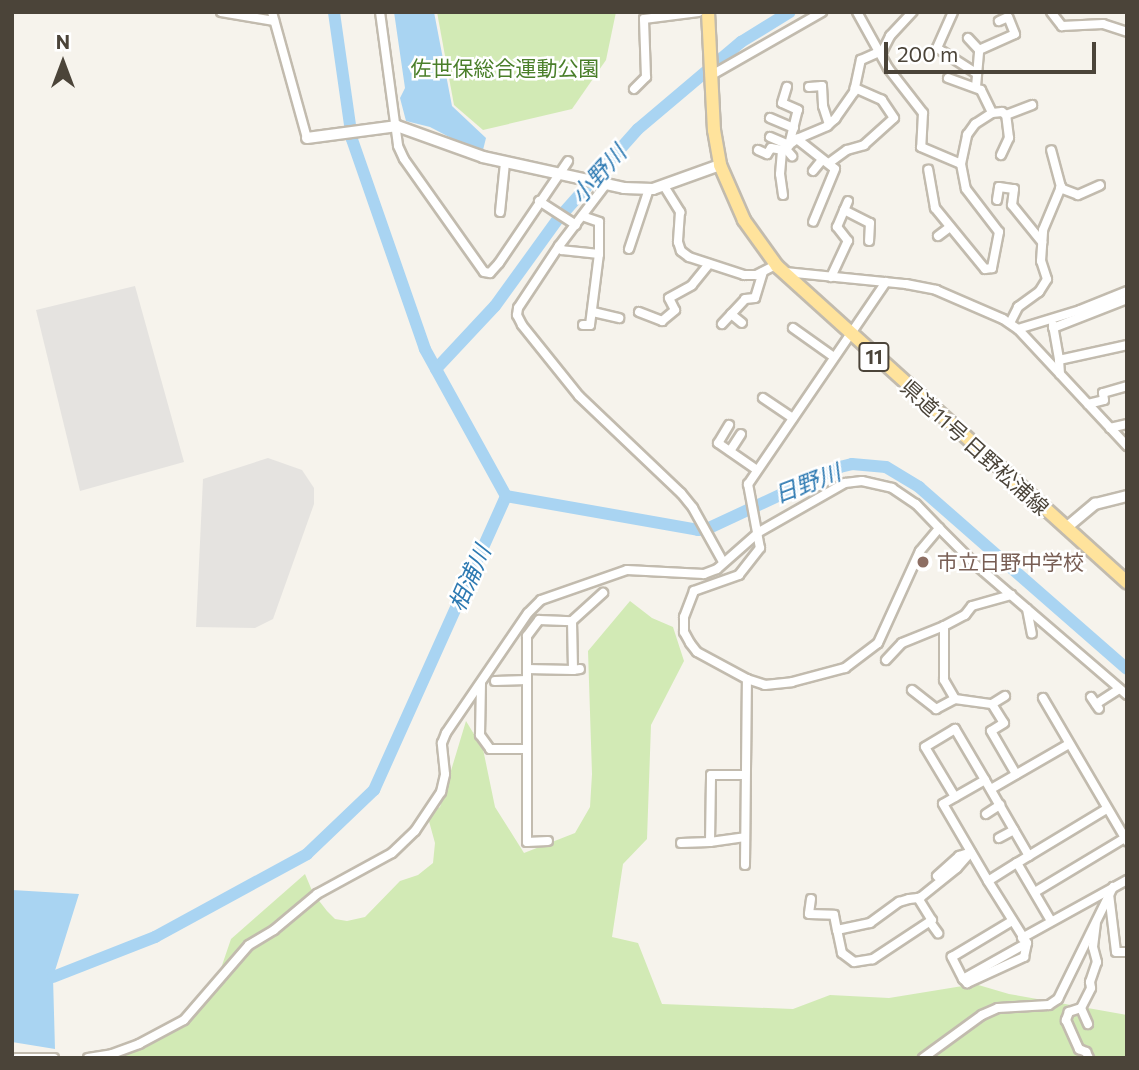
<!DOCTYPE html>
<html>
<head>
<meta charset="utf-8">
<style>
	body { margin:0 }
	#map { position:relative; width:1139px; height:1070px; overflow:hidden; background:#f6f3ec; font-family:Commissioner,"Noto Sans JP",sans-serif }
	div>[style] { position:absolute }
	.green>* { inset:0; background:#d2eab5 }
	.parking>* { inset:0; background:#e5e3e0 }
	.water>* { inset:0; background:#a9d4f2 }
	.river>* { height:12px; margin:-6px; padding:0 6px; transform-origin:6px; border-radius:6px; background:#a9d4f2 }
	.roads { filter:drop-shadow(2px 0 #c2bbae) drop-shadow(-2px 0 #c2bbae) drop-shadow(0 2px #c2bbae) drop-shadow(0 -2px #c2bbae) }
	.minor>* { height:8px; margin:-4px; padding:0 4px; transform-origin:4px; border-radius:4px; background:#fff }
	.tertiary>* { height:10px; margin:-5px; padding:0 5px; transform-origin:5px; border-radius:5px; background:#fff }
	.primary>* { height:12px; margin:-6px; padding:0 6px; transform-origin:6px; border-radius:6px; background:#ffe39c }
	.dots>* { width:19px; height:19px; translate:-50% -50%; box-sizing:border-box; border:4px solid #fff; border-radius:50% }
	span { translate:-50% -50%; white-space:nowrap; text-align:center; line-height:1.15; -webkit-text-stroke:5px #fff; paint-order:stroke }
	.shield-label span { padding:2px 5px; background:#fff; border:2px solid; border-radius:5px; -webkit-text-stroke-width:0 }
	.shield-label { font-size:19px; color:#4b4439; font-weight:700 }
	.park-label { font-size:21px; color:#4a7f2a }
	.street-label { font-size:21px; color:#4b4439 }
	.education-label { font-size:21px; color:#785e54 }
	.left { translate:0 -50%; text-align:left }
	.water-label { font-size:23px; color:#2e7ab2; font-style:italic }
	.frame { position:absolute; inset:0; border:14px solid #4b4439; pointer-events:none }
	.north { position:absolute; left:28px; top:28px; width:70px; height:70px; -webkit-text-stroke:5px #fff; paint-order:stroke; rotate:0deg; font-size:19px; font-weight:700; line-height:28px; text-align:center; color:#4b4439 }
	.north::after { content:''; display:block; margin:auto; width:24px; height:32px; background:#4b4439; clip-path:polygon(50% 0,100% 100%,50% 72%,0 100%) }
	.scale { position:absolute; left:884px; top:42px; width:212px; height:32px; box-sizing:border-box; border:4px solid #4b4439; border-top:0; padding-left:9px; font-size:21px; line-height:24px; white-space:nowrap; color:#4b4439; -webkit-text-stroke:5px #fff; paint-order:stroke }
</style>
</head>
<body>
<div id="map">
	<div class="green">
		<i style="clip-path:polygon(437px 12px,616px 12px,606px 60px,572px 109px,483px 130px,454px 105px)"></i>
		<i style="clip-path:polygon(630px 601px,652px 618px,673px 627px,684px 661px,651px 725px,647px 839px,623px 864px,612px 937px,638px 943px,662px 1004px,793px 1009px,830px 995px,889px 998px,975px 984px,1009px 994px,1127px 1015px,1127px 1058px,110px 1058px,127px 1055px,170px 1030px,217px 980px,231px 939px,305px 874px,313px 893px,327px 911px,335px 919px,347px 921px,365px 917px,400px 881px,418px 875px,433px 863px,435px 843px,427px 814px,440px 807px,466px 721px,483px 749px,495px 807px,524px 853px,575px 833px,590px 807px,592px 774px,588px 651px)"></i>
	</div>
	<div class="parking">
		<i style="clip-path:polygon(135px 286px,184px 462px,80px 491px,36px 310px)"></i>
		<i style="clip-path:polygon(268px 458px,302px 470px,314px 488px,314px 504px,273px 619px,255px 628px,196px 627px,203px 479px)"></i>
	</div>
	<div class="water">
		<i style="clip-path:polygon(394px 12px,434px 12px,452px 106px,486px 138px,482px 154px,430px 127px,406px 121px,400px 98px,405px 88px)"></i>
		<i style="clip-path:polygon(12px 890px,79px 894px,53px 977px,55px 1049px,12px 1042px)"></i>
	</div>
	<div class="river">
		<i style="left:436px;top:369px;width:86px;rotate:-46.9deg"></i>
		<i style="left:495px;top:306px;width:107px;rotate:-54.1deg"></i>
		<i style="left:558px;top:219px;width:120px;rotate:-48.4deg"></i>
		<i style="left:638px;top:129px;width:135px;rotate:-40.2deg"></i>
		<i style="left:741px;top:42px;width:57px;rotate:-31.5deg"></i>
		<i style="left:506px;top:496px;width:195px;rotate:10deg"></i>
		<i style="left:698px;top:530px;width:11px;rotate:-10deg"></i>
		<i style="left:709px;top:528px;width:145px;rotate:-25deg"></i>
		<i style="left:840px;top:467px;width:12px;rotate:-14deg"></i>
		<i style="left:852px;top:464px;width:34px;rotate:5deg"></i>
		<i style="left:886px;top:467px;width:39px;rotate:31deg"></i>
		<i style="left:919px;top:487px;width:276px;rotate:41.2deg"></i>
		<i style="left:53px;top:977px;width:110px;rotate:-21.4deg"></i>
		<i style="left:155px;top:937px;width:173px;rotate:-28.6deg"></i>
		<i style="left:307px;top:854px;width:93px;rotate:-43.7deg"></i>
		<i style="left:374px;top:790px;width:322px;rotate:-65.8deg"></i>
		<i style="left:506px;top:496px;width:168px;rotate:-118.9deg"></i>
		<i style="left:425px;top:349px;width:222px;rotate:-109.2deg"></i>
		<i style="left:352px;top:139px;width:128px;rotate:-98.1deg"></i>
	</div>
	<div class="roads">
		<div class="minor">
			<i style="left:221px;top:12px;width:54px;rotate:9.6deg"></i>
			<i style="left:272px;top:12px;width:131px;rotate:74.5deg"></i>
			<i style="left:380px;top:12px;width:135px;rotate:82.3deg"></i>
			<i style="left:398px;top:146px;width:14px;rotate:65deg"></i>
			<i style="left:404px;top:159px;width:138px;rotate:54.7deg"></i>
			<i style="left:484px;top:272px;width:6px;rotate:9deg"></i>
			<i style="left:490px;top:273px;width:13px;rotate:-48deg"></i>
			<i style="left:499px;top:263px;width:123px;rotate:-55.9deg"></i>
			<i style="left:857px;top:12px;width:64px;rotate:61deg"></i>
			<i style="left:888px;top:68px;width:57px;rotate:52.1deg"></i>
			<i style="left:923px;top:113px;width:34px;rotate:93deg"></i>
			<i style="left:921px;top:147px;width:43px;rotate:23deg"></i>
			<i style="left:961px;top:164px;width:25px;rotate:79deg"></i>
			<i style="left:966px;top:189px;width:54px;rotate:52.5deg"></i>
			<i style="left:999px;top:232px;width:37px;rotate:101deg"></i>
			<i style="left:992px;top:268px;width:7px;rotate:172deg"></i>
			<i style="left:985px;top:269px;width:79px;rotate:-129.3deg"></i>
			<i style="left:935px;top:208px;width:39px;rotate:-100deg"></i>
			<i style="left:953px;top:12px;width:39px;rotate:114deg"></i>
			<i style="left:937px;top:48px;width:46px;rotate:32.7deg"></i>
			<i style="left:1051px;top:12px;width:18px;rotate:52deg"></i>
			<i style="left:1062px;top:26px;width:41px;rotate:-2.8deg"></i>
			<i style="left:1103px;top:24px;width:25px;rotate:18deg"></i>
			<i style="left:968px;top:38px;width:16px;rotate:47deg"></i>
			<i style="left:710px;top:76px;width:129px;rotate:-29.7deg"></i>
			<i style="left:948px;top:78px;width:35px;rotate:20deg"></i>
			<i style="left:981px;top:90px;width:25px;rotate:64deg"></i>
			<i style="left:809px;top:87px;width:13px;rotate:-4deg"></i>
			<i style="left:822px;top:86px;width:20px;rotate:87deg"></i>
			<i style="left:823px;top:106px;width:19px;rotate:72deg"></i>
			<i style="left:976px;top:87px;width:37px;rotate:-85deg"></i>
			<i style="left:979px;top:50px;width:39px;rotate:-24deg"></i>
			<i style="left:1015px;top:34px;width:18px;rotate:-112deg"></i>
			<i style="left:1008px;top:17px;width:10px;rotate:156deg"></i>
			<i style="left:634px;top:89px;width:17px;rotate:-45deg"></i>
			<i style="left:646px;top:77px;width:58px;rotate:-92deg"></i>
			<i style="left:644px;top:19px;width:55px;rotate:-7.3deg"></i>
			<i style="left:770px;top:118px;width:26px;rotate:23deg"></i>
			<i style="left:770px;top:137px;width:21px;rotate:23deg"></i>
			<i style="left:789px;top:145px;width:36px;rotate:-76deg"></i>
			<i style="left:798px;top:110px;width:17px;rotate:-156deg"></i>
			<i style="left:782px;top:103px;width:17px;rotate:-73deg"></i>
			<i style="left:797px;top:139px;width:48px;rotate:38.3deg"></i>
			<i style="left:835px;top:169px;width:57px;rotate:112.5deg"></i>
			<i style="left:785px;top:148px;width:11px;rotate:49deg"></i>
			<i style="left:758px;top:150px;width:10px;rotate:24deg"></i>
			<i style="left:767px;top:154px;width:7px;rotate:-56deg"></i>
			<i style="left:771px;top:148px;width:11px;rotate:10deg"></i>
			<i style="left:1001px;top:155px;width:19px;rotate:-65deg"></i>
			<i style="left:1009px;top:138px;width:23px;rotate:-97deg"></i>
			<i style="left:829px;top:163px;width:22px;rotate:-36deg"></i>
			<i style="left:847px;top:150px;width:18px;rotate:-16deg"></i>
			<i style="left:864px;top:145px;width:40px;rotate:-42deg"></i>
			<i style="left:894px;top:118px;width:22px;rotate:-124deg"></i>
			<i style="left:882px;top:100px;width:30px;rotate:-156deg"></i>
			<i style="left:961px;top:164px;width:30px;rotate:-78deg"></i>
			<i style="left:967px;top:135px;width:14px;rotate:-54deg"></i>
			<i style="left:975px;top:124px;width:20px;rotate:-33deg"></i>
			<i style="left:992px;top:113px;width:10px;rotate:-6deg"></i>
			<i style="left:1002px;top:112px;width:5px;rotate:37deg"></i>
			<i style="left:1006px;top:115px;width:28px;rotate:-21deg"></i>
			<i style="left:813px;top:171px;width:14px;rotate:-51deg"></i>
			<i style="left:664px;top:186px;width:31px;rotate:58deg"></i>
			<i style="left:680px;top:212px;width:30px;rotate:94deg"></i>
			<i style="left:678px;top:242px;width:9px;rotate:72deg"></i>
			<i style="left:681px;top:251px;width:10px;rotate:37deg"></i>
			<i style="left:689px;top:257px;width:58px;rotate:18.1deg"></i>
			<i style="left:744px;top:275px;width:12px"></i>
			<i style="left:756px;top:275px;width:22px;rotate:-27deg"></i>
			<i style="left:1060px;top:188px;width:19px;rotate:21deg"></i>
			<i style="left:1078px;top:195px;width:24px;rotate:-24deg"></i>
			<i style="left:783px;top:195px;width:21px;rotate:-98deg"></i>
			<i style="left:780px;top:174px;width:24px;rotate:-85deg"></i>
			<i style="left:782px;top:150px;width:19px;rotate:-36deg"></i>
			<i style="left:797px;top:139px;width:33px;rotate:-23deg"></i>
			<i style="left:827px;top:126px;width:11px;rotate:-41deg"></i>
			<i style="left:835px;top:119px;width:33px;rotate:-55deg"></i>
			<i style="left:854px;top:92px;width:33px;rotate:-78deg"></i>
			<i style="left:861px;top:60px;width:24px;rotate:-24deg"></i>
			<i style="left:883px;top:50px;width:16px;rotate:-63deg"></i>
			<i style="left:890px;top:36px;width:33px;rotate:-47deg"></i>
			<i style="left:997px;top:200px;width:13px;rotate:-81deg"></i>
			<i style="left:999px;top:187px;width:15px;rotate:8deg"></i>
			<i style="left:1014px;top:189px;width:16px;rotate:97deg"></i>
			<i style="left:1012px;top:205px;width:48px;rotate:51deg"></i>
			<i style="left:539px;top:201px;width:44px;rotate:33deg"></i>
			<i style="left:844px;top:210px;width:29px;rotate:27deg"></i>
			<i style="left:870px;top:223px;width:18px;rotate:93deg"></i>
			<i style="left:500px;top:212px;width:49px;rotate:-84.2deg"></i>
			<i style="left:582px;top:216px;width:18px;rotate:19deg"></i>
			<i style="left:599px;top:222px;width:32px;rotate:90deg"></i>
			<i style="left:938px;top:236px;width:15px;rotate:-37deg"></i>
			<i style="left:559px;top:246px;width:74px;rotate:123.5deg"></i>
			<i style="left:518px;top:308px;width:7px;rotate:98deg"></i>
			<i style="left:517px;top:315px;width:11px;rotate:63deg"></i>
			<i style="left:522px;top:325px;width:91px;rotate:51.2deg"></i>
			<i style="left:579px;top:396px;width:141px;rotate:43.6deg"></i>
			<i style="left:681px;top:493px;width:19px;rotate:51deg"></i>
			<i style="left:693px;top:508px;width:62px;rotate:60.9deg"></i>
			<i style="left:629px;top:249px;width:63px;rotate:-71.6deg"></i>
			<i style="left:785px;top:272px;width:122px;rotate:5.7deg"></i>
			<i style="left:906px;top:284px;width:31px;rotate:11deg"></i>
			<i style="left:936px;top:290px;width:73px;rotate:23.4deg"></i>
			<i style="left:1003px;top:319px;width:18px;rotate:34deg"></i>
			<i style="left:1018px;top:329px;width:160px;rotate:47deg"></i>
			<i style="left:831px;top:277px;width:40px;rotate:-65deg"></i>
			<i style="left:848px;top:241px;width:18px;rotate:-128deg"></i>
			<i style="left:837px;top:227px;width:28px;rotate:-67deg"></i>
			<i style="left:886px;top:282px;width:245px;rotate:124.3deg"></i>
			<i style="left:748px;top:484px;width:65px;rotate:79.4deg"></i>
			<i style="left:760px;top:548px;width:34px;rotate:128deg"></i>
			<i style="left:739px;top:575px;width:48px;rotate:160.4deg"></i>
			<i style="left:694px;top:591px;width:28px;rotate:111deg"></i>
			<i style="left:684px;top:617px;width:15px;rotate:90deg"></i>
			<i style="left:684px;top:632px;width:13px;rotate:61deg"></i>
			<i style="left:690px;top:643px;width:11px;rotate:52deg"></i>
			<i style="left:697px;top:652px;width:57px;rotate:28.4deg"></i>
			<i style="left:747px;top:679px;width:19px;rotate:18deg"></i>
			<i style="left:765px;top:685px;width:27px;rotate:-6deg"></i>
			<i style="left:792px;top:682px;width:55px;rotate:-14.8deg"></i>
			<i style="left:845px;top:668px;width:41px;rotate:-37.1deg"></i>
			<i style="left:878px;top:643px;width:101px;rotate:-65.5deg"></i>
			<i style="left:920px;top:551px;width:30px;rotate:-50deg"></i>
			<i style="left:939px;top:528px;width:52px;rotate:45deg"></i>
			<i style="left:976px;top:565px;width:199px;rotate:40.7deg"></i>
			<i style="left:593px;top:312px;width:27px;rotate:13deg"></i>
			<i style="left:639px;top:312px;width:25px;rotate:21deg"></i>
			<i style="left:662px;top:321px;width:17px;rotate:-40deg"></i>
			<i style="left:675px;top:310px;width:13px;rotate:-117deg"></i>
			<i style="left:669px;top:298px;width:26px;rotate:-29deg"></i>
			<i style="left:692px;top:285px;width:27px;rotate:-51deg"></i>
			<i style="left:731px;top:314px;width:14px;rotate:39deg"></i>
			<i style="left:1010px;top:323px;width:18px;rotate:-63deg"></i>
			<i style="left:1018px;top:307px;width:26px;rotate:-36deg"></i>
			<i style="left:1039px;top:292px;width:15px;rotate:-58deg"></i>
			<i style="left:1047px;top:279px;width:19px;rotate:-108deg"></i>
			<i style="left:1041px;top:261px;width:31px;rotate:-86deg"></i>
			<i style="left:1043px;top:230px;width:47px;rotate:-67.3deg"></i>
			<i style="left:1061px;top:187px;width:38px;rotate:-105deg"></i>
			<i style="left:722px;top:324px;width:34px;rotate:-47deg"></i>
			<i style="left:745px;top:299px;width:10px;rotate:-6deg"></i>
			<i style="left:755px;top:298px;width:27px;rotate:-73deg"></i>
			<i style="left:583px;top:325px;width:7px"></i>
			<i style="left:590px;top:325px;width:72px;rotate:-82.8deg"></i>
			<i style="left:599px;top:254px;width:37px;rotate:-174deg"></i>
			<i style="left:562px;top:250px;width:5px;rotate:-127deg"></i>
			<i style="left:559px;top:246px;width:78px;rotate:-52.8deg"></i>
			<i style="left:1053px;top:325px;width:36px;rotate:80deg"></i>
			<i style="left:793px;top:328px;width:50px;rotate:35.3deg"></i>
			<i style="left:1053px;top:328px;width:79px;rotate:-21.4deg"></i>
			<i style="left:1018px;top:329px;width:65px;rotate:-17deg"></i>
			<i style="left:1080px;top:310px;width:51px;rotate:-22deg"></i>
			<i style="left:1060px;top:374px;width:14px;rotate:-94deg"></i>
			<i style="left:1059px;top:360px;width:70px;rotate:-12.4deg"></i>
			<i style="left:763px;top:398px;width:36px;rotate:34deg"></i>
			<i style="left:1088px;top:404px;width:16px;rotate:-14deg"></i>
			<i style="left:1104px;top:400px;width:7px;rotate:-98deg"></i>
			<i style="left:1103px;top:393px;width:25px;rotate:-16deg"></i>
			<i style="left:729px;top:425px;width:21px;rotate:121deg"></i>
			<i style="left:718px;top:443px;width:47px;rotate:34.7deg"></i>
			<i style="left:1110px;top:428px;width:17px;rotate:-13deg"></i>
			<i style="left:730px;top:451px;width:20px;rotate:-57deg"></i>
			<i style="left:1027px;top:609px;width:25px;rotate:79deg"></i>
			<i style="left:572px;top:621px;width:49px;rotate:88.8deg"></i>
			<i style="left:573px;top:670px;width:7px;rotate:-8deg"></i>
			<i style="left:886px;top:660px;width:23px;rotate:-47deg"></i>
			<i style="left:902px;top:643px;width:45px;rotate:-22deg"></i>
			<i style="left:527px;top:669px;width:46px;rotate:1.2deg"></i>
			<i style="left:495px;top:681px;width:32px;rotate:-2deg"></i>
			<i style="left:481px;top:683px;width:52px;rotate:91.1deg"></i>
			<i style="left:480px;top:735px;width:17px;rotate:54deg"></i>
			<i style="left:490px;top:749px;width:37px"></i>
			<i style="left:527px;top:749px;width:93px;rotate:90deg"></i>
			<i style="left:527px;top:842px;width:21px;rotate:-3deg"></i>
			<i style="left:912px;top:690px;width:31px;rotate:38deg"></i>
			<i style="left:936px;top:709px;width:21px;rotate:-28deg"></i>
			<i style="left:955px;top:699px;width:37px;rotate:8deg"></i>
			<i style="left:1005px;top:696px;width:15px;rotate:148deg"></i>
			<i style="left:992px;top:704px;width:22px;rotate:58deg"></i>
			<i style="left:1004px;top:723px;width:15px;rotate:148deg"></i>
			<i style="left:991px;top:731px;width:50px;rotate:59.8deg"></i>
			<i style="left:1091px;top:697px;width:14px;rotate:56deg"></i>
			<i style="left:1043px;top:698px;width:166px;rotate:59.6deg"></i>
			<i style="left:955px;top:699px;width:22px;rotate:-120deg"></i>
			<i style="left:944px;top:680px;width:54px;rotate:-90deg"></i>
			<i style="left:944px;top:626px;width:24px;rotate:-28deg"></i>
			<i style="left:965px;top:615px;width:11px;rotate:-52deg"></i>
			<i style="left:972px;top:606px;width:41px;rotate:-15.8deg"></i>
			<i style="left:1096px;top:704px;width:27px;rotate:-33deg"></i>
			<i style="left:527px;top:749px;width:113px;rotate:-90deg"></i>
			<i style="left:527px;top:636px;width:20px;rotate:-53deg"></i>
			<i style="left:539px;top:620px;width:33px;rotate:2deg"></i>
			<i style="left:572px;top:621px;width:42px;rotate:-42.1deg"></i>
			<i style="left:991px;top:789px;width:90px;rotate:-30deg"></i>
			<i style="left:955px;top:797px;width:58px;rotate:-121deg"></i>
			<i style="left:925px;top:747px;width:35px;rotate:-31deg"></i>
			<i style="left:955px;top:729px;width:59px;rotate:59.5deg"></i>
			<i style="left:986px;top:814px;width:17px;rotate:-33deg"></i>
			<i style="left:999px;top:838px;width:17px;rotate:-28deg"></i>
			<i style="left:710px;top:842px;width:35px;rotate:-8deg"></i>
			<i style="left:681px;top:843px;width:29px;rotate:-2deg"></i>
			<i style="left:710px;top:842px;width:67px;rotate:-89.1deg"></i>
			<i style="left:711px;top:775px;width:34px"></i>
			<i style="left:1029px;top:856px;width:88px;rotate:-120.1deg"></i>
			<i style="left:985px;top:780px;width:48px;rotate:150.3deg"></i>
			<i style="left:943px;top:804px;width:89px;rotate:59.7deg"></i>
			<i style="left:988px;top:881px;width:34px;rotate:-32deg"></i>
			<i style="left:1017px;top:863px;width:103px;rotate:-31.1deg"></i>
			<i style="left:1017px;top:863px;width:67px;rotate:59.6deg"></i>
			<i style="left:745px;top:865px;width:186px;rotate:-89.4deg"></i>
			<i style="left:937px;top:876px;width:30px;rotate:-42deg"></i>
			<i style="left:959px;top:856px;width:9px;rotate:-18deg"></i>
			<i style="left:988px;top:881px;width:73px;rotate:57.8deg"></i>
			<i style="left:1027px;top:943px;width:73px;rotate:150.6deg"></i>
			<i style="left:963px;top:979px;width:25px;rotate:-117deg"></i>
			<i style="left:952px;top:957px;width:70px;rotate:-31deg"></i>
			<i style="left:1035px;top:892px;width:105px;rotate:-31deg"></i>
			<i style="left:1109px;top:894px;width:58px;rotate:83.1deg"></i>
			<i style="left:1116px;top:952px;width:11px"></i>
			<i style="left:918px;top:898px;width:26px;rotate:58deg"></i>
			<i style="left:932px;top:920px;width:71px;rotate:146.5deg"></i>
			<i style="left:873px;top:959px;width:19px;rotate:171deg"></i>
			<i style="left:854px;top:962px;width:15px;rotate:-143deg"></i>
			<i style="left:842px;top:953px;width:24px;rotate:-102deg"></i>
			<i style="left:837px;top:930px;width:34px;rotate:-12deg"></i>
			<i style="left:870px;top:923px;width:36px;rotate:-36deg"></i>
			<i style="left:899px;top:902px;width:10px;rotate:-17deg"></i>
			<i style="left:909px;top:899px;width:9px;rotate:-6deg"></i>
			<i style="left:918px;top:898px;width:3px;rotate:-18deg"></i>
			<i style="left:921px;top:897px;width:46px;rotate:-38.9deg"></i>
			<i style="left:957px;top:868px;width:21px;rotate:-49deg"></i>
			<i style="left:811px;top:899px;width:15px;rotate:98deg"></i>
			<i style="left:809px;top:914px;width:25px;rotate:2deg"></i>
			<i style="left:834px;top:915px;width:15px;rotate:79deg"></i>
			<i style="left:930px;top:922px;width:14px;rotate:54deg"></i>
			<i style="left:1022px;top:938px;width:120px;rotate:-28.9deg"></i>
			<i style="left:963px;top:979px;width:6px;rotate:45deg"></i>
			<i style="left:967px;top:983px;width:63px;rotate:-24.5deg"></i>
			<i style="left:1024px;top:957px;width:14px;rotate:-78deg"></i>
			<i style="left:1081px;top:1008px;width:13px;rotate:162deg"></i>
			<i style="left:1069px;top:1012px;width:9px;rotate:111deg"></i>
			<i style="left:1066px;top:1020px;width:32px;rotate:66deg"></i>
			<i style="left:1079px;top:1049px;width:8px;rotate:23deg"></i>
			<i style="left:1086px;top:1052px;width:7px;rotate:63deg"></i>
			<i style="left:1088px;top:1024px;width:17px;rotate:-114deg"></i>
			<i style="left:1081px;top:1008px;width:22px;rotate:-63deg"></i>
			<i style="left:1091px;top:988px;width:6px;rotate:-99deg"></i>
			<i style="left:1090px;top:982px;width:21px;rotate:-71deg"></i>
			<i style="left:1097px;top:962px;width:16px;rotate:-105deg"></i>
			<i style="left:1093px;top:947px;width:23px;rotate:-83deg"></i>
			<i style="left:16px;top:1058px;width:38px"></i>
			<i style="left:88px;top:1058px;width:24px;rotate:-9deg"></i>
			<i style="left:112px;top:1054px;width:29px;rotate:-20deg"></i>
			<i style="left:139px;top:1044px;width:51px;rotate:-28.1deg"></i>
			<i style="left:184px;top:1020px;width:99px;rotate:-49.1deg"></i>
			<i style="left:249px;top:945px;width:29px;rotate:-31deg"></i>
			<i style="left:274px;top:930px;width:56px;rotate:-39.9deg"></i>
			<i style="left:317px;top:894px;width:85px;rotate:-28.7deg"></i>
			<i style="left:392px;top:853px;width:32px;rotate:-44deg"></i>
			<i style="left:415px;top:831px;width:47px;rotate:-56.3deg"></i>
			<i style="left:441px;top:792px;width:18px;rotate:-77deg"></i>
			<i style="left:445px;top:774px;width:31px;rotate:-96deg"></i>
			<i style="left:442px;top:743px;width:11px;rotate:-68deg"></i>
			<i style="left:446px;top:733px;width:145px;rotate:-55.7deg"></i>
			<i style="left:528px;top:613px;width:18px;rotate:-45deg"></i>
			<i style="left:541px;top:600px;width:91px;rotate:-19.2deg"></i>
			<i style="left:627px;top:570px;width:77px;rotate:3deg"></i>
			<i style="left:704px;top:574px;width:14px;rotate:-21deg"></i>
			<i style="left:717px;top:569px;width:56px;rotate:-41.4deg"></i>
			<i style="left:759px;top:532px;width:99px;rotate:-29.7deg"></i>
			<i style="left:845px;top:483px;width:17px;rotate:-7deg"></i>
			<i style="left:862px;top:481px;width:31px;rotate:13deg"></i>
			<i style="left:892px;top:488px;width:29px;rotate:34deg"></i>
			<i style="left:916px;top:504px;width:33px;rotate:46deg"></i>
			<i style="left:923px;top:1058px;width:73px;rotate:-36.1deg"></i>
			<i style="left:982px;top:1015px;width:17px;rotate:-24deg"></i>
			<i style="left:998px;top:1008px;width:51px;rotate:-3.4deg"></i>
			<i style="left:1049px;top:1005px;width:11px;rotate:-34deg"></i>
			<i style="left:1058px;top:999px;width:125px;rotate:-63.8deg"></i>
		</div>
		<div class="tertiary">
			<i style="left:307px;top:138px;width:91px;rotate:-7.6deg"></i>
			<i style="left:397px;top:126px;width:91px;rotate:19.8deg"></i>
			<i style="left:483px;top:157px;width:144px;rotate:12.4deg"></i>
			<i style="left:624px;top:188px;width:29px;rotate:2deg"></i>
			<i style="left:653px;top:189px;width:71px;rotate:-19.7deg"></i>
			<i style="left:1066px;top:528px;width:38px;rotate:-40deg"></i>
			<i style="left:1095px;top:504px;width:33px;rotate:-14deg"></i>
		</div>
		<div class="primary">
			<i style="left:708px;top:12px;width:118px;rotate:87.1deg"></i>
			<i style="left:714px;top:130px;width:36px;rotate:80deg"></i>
			<i style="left:720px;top:165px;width:60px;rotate:66.4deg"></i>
			<i style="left:744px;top:220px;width:57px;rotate:54.3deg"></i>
			<i style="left:777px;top:266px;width:472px;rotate:42.1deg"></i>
		</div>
	</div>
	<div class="dots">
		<i style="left:923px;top:562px;background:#8d6e63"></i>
	</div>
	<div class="shield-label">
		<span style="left:874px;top:357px">11</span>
	</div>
	<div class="park-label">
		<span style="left:505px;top:68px">佐世保総合運動公園</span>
	</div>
	<div class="street-label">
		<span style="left:975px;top:447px;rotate:42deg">県道11号 日野松浦線</span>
	</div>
	<div class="education-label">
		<span class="left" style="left:937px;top:562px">市立日野中学校</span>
	</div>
	<div class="water-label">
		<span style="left:598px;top:174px;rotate:-48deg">小野川</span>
		<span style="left:807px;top:483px;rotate:-21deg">日野川</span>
		<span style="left:469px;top:578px;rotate:-66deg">相浦川</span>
	</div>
	<div class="frame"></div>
	<div class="north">N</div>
	<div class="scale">200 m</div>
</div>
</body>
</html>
